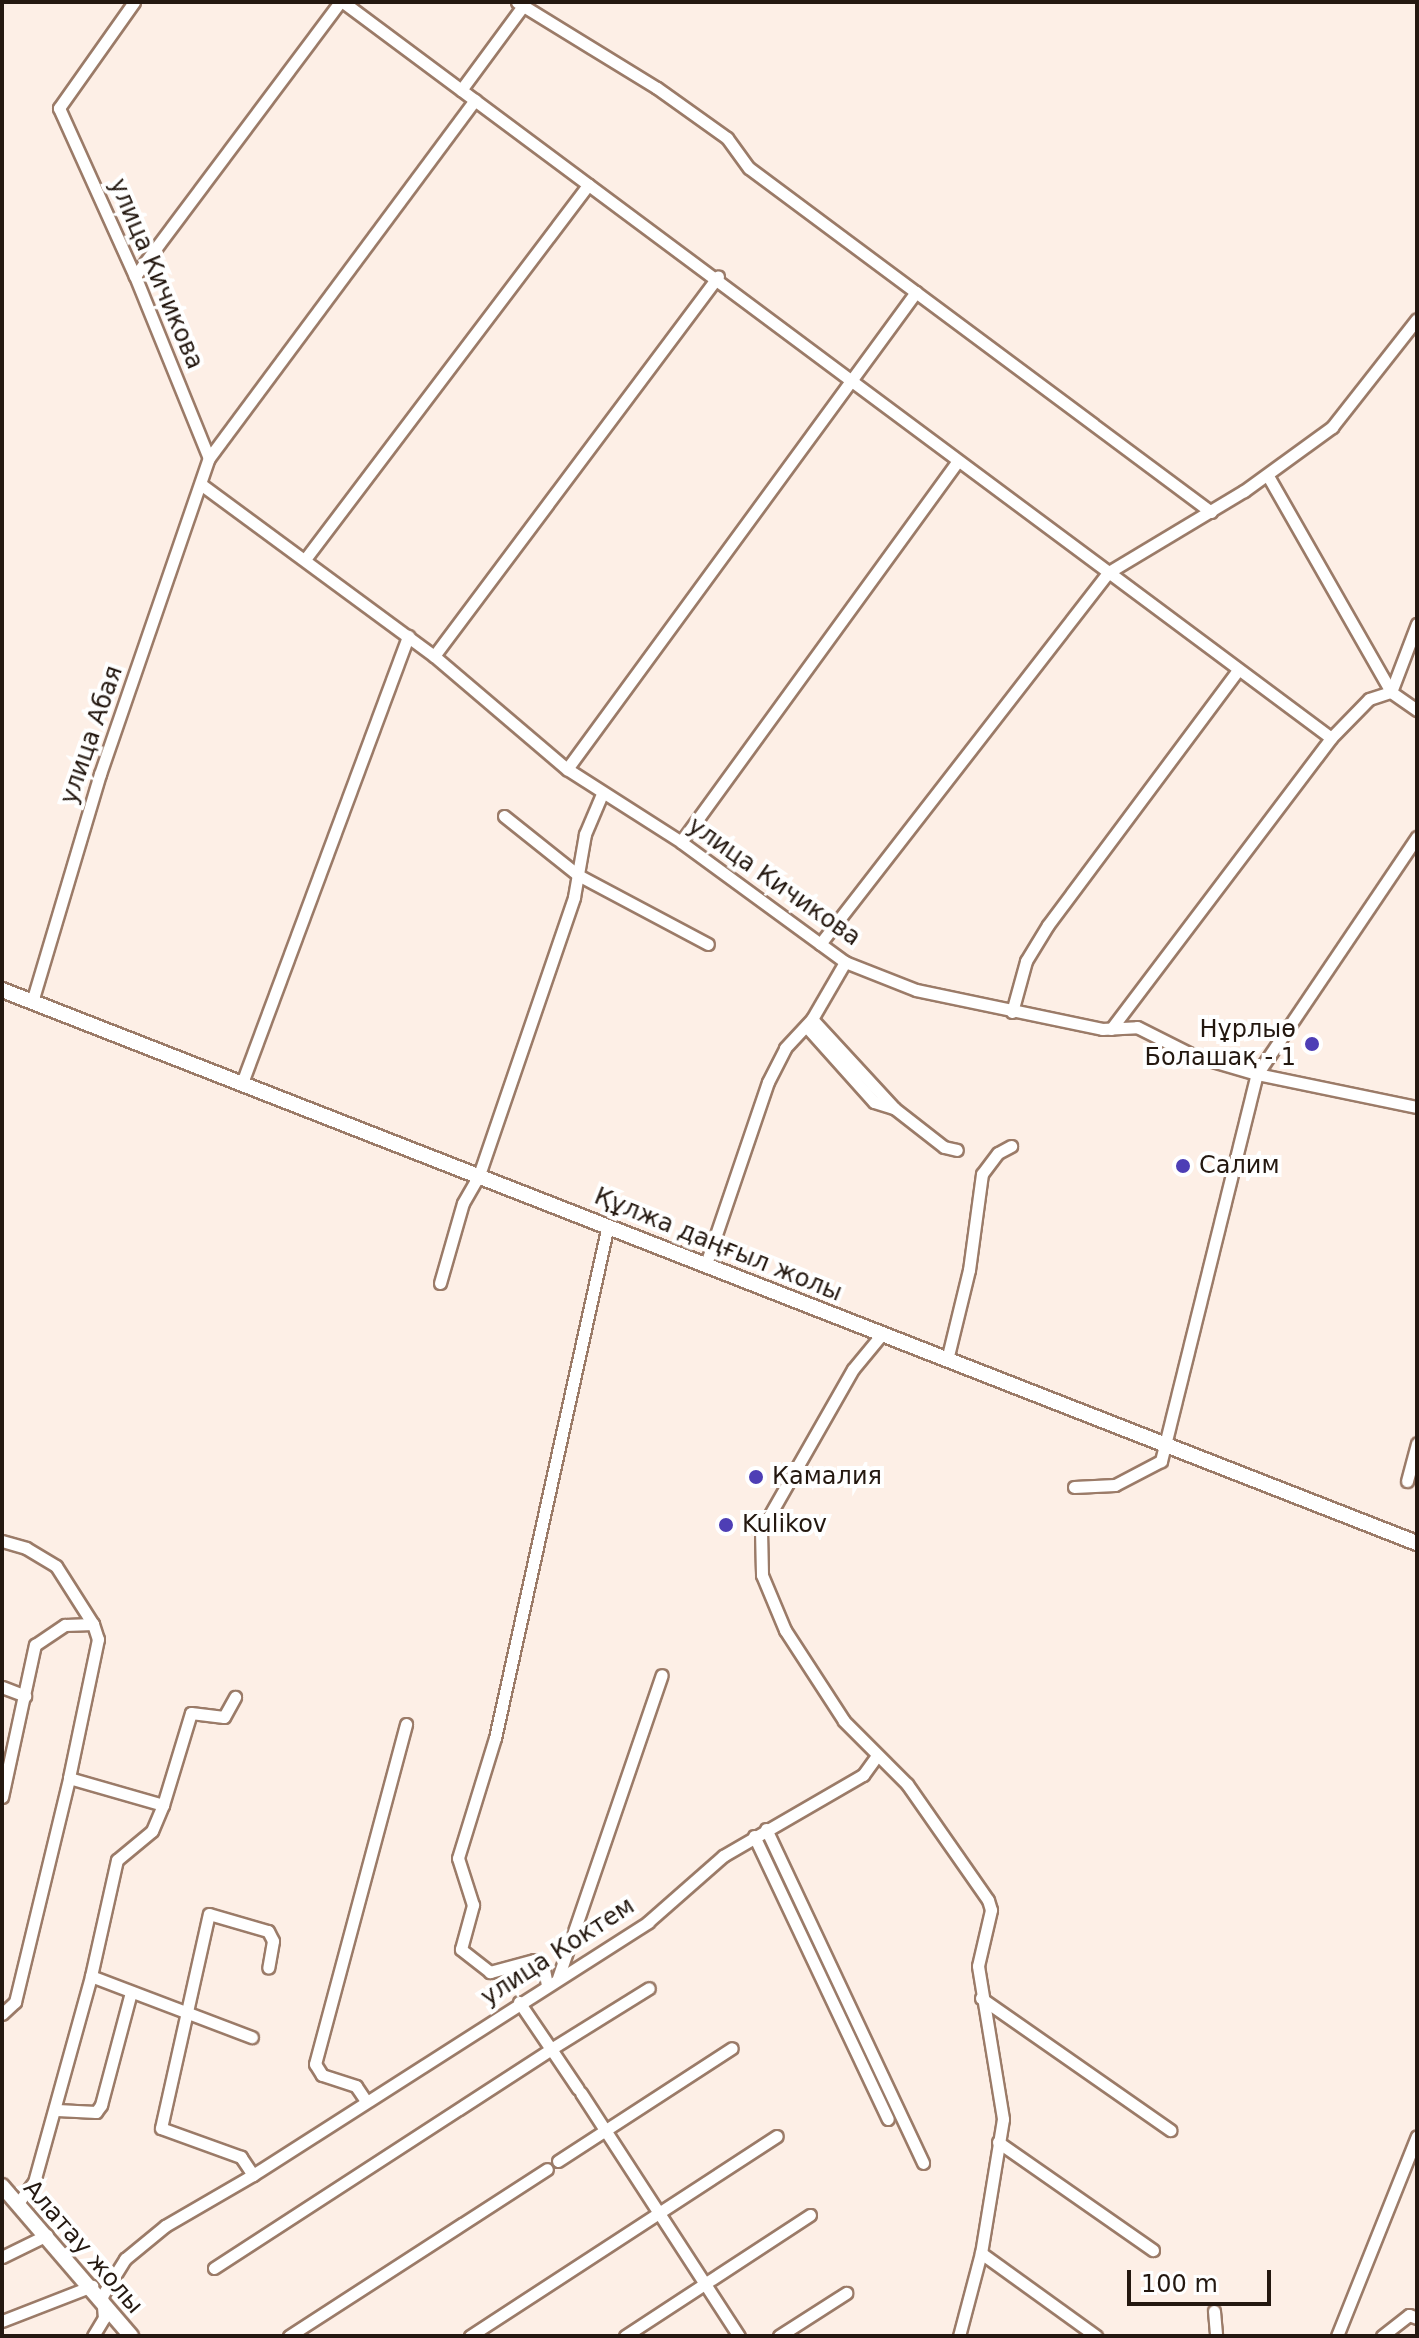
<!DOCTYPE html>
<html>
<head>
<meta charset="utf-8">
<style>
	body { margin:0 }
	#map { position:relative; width:1419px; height:2338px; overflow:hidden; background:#fdefe6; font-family:"DejaVu Sans",sans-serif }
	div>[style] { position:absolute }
	.roads { filter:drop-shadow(2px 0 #9b7b68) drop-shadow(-2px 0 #9b7b68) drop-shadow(0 2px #9b7b68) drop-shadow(0 -2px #9b7b68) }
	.minor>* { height:11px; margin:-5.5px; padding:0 5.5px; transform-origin:5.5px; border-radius:5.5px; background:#fff }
	.major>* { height:14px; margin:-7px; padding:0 7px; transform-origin:7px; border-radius:7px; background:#fff }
	.dots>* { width:22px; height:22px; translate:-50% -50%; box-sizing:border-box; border:4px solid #fff; border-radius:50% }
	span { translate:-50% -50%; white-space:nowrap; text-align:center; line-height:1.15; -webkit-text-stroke:8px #fff; paint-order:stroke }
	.street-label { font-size:24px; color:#241810 }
	.poi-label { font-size:24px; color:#241810 }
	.right { translate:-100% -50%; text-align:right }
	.left { translate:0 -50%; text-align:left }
	.frame { position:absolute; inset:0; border:4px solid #241810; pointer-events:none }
	.scale { position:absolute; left:1127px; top:2270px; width:144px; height:36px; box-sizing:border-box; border:4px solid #241810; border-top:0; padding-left:10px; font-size:24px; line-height:28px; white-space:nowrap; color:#241810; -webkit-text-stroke:6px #fff; paint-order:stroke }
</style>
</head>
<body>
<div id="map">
	<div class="roads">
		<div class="minor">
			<i style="left:134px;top:2px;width:130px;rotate:125.3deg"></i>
			<i style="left:59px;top:108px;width:184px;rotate:65.7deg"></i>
			<i style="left:135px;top:276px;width:196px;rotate:67.9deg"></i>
			<i style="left:343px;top:2px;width:1232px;rotate:36.68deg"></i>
			<i style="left:517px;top:2px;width:164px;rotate:31.6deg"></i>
			<i style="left:657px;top:88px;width:86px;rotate:35.5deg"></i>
			<i style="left:727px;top:138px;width:37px;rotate:54deg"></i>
			<i style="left:749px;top:168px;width:576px;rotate:36.67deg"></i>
			<i style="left:461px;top:90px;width:104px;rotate:-53.6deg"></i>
			<i style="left:135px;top:276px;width:342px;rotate:-53.2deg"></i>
			<i style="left:1268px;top:476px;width:249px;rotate:60.3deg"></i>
			<i style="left:1391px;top:692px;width:32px;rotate:35deg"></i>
			<i style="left:202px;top:485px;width:288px;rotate:36.4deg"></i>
			<i style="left:434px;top:656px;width:175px;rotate:40.4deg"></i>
			<i style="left:567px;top:769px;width:135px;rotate:32.6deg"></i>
			<i style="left:681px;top:842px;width:203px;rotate:36.2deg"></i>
			<i style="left:845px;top:962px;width:76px;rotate:21.5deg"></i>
			<i style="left:916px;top:990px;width:190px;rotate:11.8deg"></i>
			<i style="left:1102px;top:1029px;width:35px;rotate:-3deg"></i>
			<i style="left:1137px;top:1027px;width:65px;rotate:26.6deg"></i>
			<i style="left:1195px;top:1056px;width:65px;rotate:16.2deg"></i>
			<i style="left:1257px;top:1074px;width:163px;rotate:11.7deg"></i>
			<i style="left:306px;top:558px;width:468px;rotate:-52.9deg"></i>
			<i style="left:434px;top:656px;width:474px;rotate:-53.2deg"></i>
			<i style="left:1391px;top:692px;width:73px;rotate:-69.1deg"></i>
			<i style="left:567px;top:769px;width:591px;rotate:-53.81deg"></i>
			<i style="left:504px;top:816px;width:95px;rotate:38.6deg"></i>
			<i style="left:578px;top:875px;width:147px;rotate:28deg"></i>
			<i style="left:681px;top:842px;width:470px;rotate:-54deg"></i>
			<i style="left:820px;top:944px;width:471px;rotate:-52.2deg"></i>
			<i style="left:1109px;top:572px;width:157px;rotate:-31deg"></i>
			<i style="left:1244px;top:491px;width:109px;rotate:-36deg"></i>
			<i style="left:1332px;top:427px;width:137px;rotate:-51.8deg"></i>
			<i style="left:32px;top:1002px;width:238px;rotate:-73.4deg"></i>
			<i style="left:100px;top:774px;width:334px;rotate:-71deg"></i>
			<i style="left:209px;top:458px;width:446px;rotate:-53.4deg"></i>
			<i style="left:1012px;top:1012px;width:53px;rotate:-74.6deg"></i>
			<i style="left:1026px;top:961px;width:42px;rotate:-58.6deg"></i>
			<i style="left:1048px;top:925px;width:318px;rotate:-53.3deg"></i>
			<i style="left:812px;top:1019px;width:121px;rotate:47.3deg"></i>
			<i style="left:894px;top:1108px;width:63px;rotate:38deg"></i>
			<i style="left:944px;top:1147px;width:13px;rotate:13deg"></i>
			<i style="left:806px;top:1026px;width:102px;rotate:48.2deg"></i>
			<i style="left:874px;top:1102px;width:21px;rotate:17deg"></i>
			<i style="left:1111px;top:1029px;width:365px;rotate:-52.9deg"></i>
			<i style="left:1331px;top:738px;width:54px;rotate:-45.7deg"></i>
			<i style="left:1369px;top:699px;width:23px;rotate:-18deg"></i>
			<i style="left:242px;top:1083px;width:477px;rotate:-69.6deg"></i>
			<i style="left:706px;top:1264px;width:192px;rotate:-71.2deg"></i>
			<i style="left:768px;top:1082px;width:38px;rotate:-63deg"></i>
			<i style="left:785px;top:1048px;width:40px;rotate:-47deg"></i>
			<i style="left:812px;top:1019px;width:66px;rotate:-59.9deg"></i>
			<i style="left:440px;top:1283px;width:83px;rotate:-74deg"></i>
			<i style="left:463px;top:1203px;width:32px;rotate:-60deg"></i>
			<i style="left:479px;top:1175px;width:294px;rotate:-71.1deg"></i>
			<i style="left:574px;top:897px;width:64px;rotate:-80.1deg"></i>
			<i style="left:585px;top:834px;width:43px;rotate:-67deg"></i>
			<i style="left:882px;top:1334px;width:45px;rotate:129.6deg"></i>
			<i style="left:853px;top:1369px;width:185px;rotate:119.7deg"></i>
			<i style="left:761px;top:1530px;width:45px;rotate:88.7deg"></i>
			<i style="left:762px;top:1575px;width:60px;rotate:67.3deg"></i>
			<i style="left:785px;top:1630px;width:108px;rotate:57deg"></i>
			<i style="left:844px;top:1721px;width:89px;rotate:45deg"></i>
			<i style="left:907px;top:1784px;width:141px;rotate:55.1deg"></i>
			<i style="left:988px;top:1900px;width:10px;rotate:73deg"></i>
			<i style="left:991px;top:1910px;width:57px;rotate:103.1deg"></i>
			<i style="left:978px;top:1966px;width:155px;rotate:80.7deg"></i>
			<i style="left:1003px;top:2119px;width:136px;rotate:99.3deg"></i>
			<i style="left:981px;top:2253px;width:142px;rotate:35.8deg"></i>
			<i style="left:947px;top:1360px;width:93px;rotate:-76.3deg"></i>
			<i style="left:969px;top:1270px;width:97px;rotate:-82.3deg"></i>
			<i style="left:982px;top:1174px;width:26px;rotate:-53deg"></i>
			<i style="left:998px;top:1153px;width:15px;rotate:-28deg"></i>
			<i style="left:1407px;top:1481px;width:39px;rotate:-75deg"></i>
			<i style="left:1074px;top:1487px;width:41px;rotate:-2.8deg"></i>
			<i style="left:1115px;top:1485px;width:52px;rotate:-27.6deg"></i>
			<i style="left:1161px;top:1461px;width:399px;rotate:-76.1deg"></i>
			<i style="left:1257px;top:1074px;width:286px;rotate:-56deg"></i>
			<i style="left:2px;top:1541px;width:25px;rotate:16deg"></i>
			<i style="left:26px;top:1548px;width:35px;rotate:31deg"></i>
			<i style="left:56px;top:1566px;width:69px;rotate:57.5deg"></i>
			<i style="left:2px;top:1687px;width:25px;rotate:21deg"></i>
			<i style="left:2px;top:1797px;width:156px;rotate:-77.8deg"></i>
			<i style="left:35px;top:1645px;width:36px;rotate:-34deg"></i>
			<i style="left:65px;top:1625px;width:28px;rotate:-2deg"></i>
			<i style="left:93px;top:1624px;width:16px;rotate:72deg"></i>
			<i style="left:98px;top:1639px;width:142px;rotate:101.8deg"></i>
			<i style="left:766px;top:1829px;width:369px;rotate:64.8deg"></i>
			<i style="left:754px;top:1836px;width:313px;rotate:64.7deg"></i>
			<i style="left:91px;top:1976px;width:119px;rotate:-77.4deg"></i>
			<i style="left:117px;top:1860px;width:45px;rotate:-39.6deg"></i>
			<i style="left:152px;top:1831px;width:28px;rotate:-67deg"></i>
			<i style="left:558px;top:1978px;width:320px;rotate:-71.1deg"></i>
			<i style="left:547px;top:1985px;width:15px;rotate:-101deg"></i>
			<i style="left:544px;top:1970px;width:14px;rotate:-135deg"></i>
			<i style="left:534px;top:1960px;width:46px;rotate:164.7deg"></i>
			<i style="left:490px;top:1972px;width:37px;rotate:-142deg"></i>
			<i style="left:461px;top:1949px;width:46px;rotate:-74.7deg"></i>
			<i style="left:473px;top:1905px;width:49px;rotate:-107.7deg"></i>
			<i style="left:458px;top:1858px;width:126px;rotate:-72.9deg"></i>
			<i style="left:495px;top:1738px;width:525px;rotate:-77.58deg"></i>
			<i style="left:981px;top:1998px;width:231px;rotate:34.9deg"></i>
			<i style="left:519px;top:2002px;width:57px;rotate:55.8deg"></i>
			<i style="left:551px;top:2049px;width:115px;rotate:-31.9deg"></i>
			<i style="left:2px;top:2014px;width:18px;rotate:-43deg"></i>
			<i style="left:15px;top:2002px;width:230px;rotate:-76.4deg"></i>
			<i style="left:69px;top:1778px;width:98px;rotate:16deg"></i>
			<i style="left:163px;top:1805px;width:96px;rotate:-73.1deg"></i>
			<i style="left:191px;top:1713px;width:33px;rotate:7deg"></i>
			<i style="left:224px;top:1717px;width:23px;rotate:-61deg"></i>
			<i style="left:581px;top:2093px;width:290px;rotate:57deg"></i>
			<i style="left:366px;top:2101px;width:18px;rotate:-124deg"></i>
			<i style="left:356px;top:2086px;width:36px;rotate:-162deg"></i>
			<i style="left:322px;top:2075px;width:13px;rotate:-122deg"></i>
			<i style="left:315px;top:2064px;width:352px;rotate:-75deg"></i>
			<i style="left:57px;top:2110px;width:39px;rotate:3deg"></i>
			<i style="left:96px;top:2112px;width:9px;rotate:-54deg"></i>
			<i style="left:101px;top:2105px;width:117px;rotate:-75.1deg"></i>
			<i style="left:998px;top:2142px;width:189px;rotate:34.9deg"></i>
			<i style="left:558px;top:2161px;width:207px;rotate:-33deg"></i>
			<i style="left:253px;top:2175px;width:469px;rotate:-32.6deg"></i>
			<i style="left:648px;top:1922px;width:100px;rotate:-41.3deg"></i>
			<i style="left:723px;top:1856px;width:162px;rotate:-30.1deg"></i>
			<i style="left:863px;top:1775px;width:24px;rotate:-54deg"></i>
			<i style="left:18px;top:2203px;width:26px;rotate:-53deg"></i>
			<i style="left:34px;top:2182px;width:214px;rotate:-74.5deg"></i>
			<i style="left:91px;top:1976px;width:172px;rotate:20.8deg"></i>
			<i style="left:2px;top:2257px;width:50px;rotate:-26.1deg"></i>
			<i style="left:214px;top:2268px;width:402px;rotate:-33deg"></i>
			<i style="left:551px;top:2049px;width:48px;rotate:56deg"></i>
			<i style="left:1214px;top:2311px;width:25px;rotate:85deg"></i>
			<i style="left:2px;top:2321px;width:97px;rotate:-21.3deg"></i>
			<i style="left:93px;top:2336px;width:21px;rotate:-59deg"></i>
			<i style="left:104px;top:2318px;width:22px;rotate:-95deg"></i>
			<i style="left:102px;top:2296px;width:44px;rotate:-58.1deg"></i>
			<i style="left:125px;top:2259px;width:52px;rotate:-39.5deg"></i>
			<i style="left:165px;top:2226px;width:102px;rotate:-30.1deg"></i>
			<i style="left:253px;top:2175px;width:22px;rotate:-124deg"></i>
			<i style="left:241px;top:2157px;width:85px;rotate:-160.1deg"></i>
			<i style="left:161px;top:2128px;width:219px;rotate:-77.4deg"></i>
			<i style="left:209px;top:1914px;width:61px;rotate:16.1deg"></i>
			<i style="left:268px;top:1931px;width:11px;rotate:63deg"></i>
			<i style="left:273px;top:1941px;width:27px;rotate:100deg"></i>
			<i style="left:289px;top:2336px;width:307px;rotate:-32.9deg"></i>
			<i style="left:470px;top:2336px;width:366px;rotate:-33.1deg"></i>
			<i style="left:625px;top:2336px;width:221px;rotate:-33.2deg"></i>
			<i style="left:779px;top:2336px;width:80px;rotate:-32.7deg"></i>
			<i style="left:959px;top:2336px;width:86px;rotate:-75.2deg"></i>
			<i style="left:1337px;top:2336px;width:215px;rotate:-68.2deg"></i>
			<i style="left:1382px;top:2336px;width:34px;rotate:-38deg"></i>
			<i style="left:1409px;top:2315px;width:9px;rotate:21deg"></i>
		</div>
		<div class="major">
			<i style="left:2px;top:990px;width:1519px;rotate:21.35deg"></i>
			<i style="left:2px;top:2186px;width:198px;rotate:49.3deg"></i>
		</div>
	</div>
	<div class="dots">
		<i style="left:1312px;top:1044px;background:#4e3eb5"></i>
		<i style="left:1183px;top:1166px;background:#4e3eb5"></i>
		<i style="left:756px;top:1477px;background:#4e3eb5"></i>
		<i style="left:726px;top:1525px;background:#4e3eb5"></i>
	</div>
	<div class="street-label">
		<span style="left:156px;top:274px;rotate:67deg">улица Кичикова</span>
		<span style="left:92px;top:735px;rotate:-71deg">улица Абая</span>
		<span style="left:774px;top:882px;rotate:35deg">улица Кичикова</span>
		<span style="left:718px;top:1245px;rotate:22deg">Құлжа даңғыл жолы</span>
		<span style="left:558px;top:1952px;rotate:-33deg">улица Коктем</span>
		<span style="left:83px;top:2247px;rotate:49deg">Алатау жолы</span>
	</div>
	<div class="poi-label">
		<span class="right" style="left:1296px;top:1044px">Нұрлыө<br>Болашақ - 1</span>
		<span class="left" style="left:1199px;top:1166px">Салим</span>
		<span class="left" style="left:772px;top:1477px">Камалия</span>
		<span class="left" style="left:742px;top:1525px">Kulikov</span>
	</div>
	<div class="frame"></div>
	<div class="scale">100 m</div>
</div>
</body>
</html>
